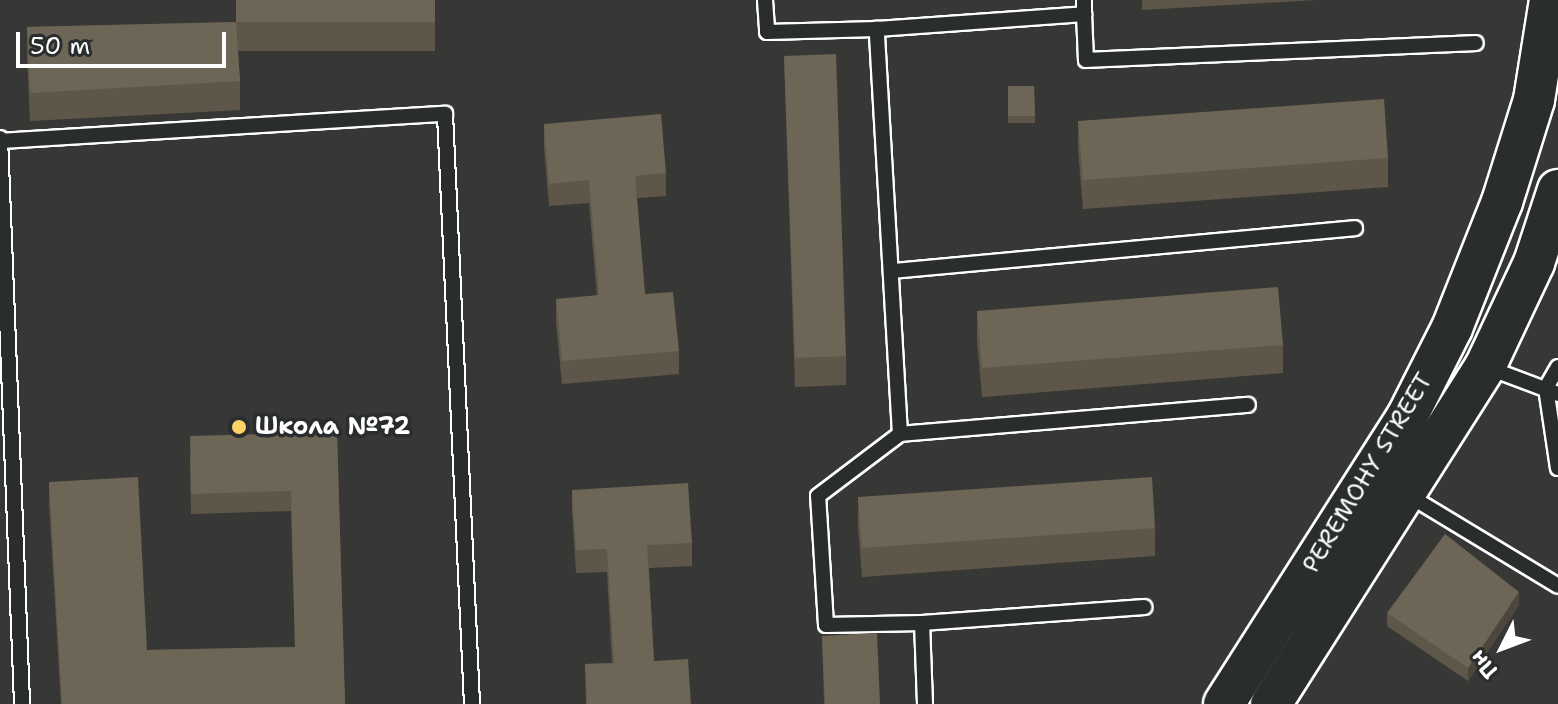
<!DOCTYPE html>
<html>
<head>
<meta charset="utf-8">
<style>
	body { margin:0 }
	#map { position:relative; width:1558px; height:704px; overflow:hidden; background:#373836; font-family:"Shantell Sans",sans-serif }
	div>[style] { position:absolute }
	.roads { filter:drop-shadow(2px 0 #fff) drop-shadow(-2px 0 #fff) drop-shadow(0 2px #fff) drop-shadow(0 -2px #fff) }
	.service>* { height:14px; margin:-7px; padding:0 7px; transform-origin:7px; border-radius:7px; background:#2a2d2e }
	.secondary>* { height:40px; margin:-20px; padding:0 20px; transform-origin:20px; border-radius:20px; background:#2a2d2e }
	.wall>* { inset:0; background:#5e5749 }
	.shaded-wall>* { inset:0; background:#4c473c }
	.building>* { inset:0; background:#6d6555 }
	.dots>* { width:22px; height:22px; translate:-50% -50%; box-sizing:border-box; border:4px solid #2a2d2e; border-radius:50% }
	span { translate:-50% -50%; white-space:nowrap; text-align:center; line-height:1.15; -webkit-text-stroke:7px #2a2d2e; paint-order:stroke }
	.poi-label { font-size:24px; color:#fff; font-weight:700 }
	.left { translate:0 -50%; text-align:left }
	.street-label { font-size:24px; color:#fff }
	.north { position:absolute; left:1462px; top:608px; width:80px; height:80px; -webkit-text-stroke:6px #2a2d2e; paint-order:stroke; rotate:228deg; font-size:22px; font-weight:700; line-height:32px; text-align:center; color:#fff }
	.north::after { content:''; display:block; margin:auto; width:28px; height:36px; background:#fff; clip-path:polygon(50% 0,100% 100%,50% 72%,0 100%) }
	.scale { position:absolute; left:16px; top:32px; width:210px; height:36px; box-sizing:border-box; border:4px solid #fff; border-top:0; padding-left:10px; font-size:24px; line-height:28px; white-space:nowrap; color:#fff; -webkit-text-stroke:6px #2a2d2e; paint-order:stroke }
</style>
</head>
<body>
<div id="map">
	<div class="roads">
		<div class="service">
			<i style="left:765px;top:0;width:32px;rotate:86deg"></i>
			<i style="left:767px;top:32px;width:110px;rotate:-1.6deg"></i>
			<i style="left:1084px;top:14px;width:46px;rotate:87.5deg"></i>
			<i style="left:1086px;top:60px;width:390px;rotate:-2.5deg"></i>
			<i style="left:0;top:138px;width:566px;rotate:87.77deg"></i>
			<i style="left:0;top:141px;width:446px;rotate:-3.5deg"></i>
			<i style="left:445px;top:114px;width:591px;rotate:87.38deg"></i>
			<i style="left:893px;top:271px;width:464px;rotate:-5.3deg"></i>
			<i style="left:1558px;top:367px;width:24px;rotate:120deg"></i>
			<i style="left:1546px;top:388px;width:81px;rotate:81.5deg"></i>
			<i style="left:1489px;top:368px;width:74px;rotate:20.6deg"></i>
			<i style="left:900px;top:434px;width:349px;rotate:-4.8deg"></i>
			<i style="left:1408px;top:495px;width:175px;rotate:31.2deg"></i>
			<i style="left:922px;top:623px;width:223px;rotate:-4.1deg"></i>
			<i style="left:925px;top:704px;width:81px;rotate:-92.1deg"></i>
			<i style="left:922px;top:623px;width:96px;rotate:178.8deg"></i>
			<i style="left:826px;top:625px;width:129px;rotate:-93.5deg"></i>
			<i style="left:818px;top:496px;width:103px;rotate:-37.1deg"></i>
			<i style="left:900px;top:434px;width:406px;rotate:-93.3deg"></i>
			<i style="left:877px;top:29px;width:208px;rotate:-4.1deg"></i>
			<i style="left:1084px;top:14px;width:14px;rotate:-90deg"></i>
		</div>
		<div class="secondary">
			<i style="left:1224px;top:704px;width:340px;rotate:-57.5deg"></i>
			<i style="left:1407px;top:417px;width:100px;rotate:-63.2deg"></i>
			<i style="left:1452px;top:328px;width:136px;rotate:-68.4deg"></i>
			<i style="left:1502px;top:202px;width:107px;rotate:-72.6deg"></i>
			<i style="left:1534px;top:100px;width:101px;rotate:-80.9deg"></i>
			<i style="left:1271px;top:704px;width:399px;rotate:-57.6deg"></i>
			<i style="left:1485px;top:367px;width:115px;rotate:-64.8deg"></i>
			<i style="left:1534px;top:263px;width:77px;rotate:-71.8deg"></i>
		</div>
	</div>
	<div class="wall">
		<i style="clip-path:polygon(435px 0,435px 51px,238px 51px,240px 81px,240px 110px,30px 121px,27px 56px,27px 27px,236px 22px)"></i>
		<i style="clip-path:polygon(1142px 0,1316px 0,1142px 10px)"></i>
		<i style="clip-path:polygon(784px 56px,846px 356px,846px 385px,795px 387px)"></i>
		<i style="clip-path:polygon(1008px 86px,1034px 86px,1035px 123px,1008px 123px)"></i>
		<i style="clip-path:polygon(1078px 121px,1388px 158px,1388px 187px,1083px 209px,1078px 149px)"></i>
		<i style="clip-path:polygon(544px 124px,666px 173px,666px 196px,637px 198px,645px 294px,679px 351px,679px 374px,562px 384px,556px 322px,556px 299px,597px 296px,589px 203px,549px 206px,544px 147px)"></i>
		<i style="clip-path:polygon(977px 311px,1283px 345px,1283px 373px,982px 397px,977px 340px)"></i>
		<i style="clip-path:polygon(337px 432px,345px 704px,61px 704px,49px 502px,49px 482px,147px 650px,295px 647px,291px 511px,191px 514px,190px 456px)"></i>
		<i style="clip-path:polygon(572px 490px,692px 543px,692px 566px,649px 568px,654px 661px,691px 704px,586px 704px,585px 664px,612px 663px,607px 572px,576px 573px,572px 512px)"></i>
		<i style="clip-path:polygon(858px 497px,1155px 528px,1155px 556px,862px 577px,858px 526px)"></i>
		<i style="clip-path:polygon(1519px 605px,1468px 681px,1387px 626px,1387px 613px)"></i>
		<i style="clip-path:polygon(822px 636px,880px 704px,824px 704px)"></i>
	</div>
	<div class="shaded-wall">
		<i style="clip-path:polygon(1519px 592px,1519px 605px,1468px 681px,1468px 668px)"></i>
	</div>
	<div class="building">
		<i style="clip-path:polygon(236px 0,435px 0,435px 22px,236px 22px)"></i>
		<i style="clip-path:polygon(236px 22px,240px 81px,30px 93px,27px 27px)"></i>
		<i style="clip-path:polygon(836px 54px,846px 356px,795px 358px,784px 56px)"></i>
		<i style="clip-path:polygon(1008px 86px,1034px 86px,1035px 116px,1008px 116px)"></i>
		<i style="clip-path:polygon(1384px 99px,1388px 158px,1083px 180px,1078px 121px)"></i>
		<i style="clip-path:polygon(661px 114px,666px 173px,635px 176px,645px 294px,673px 292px,679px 351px,562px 361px,556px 299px,599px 295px,589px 180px,549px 184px,544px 124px)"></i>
		<i style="clip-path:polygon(1278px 287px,1283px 345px,982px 368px,977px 311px)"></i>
		<i style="clip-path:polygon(337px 432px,345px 704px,62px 704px,49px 482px,138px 477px,147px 650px,295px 647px,291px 491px,191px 494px,190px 436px)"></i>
		<i style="clip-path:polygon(1152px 477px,1155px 528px,862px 548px,858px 497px)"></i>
		<i style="clip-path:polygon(688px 483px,692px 543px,647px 545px,654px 661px,688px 659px,691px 704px,587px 704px,585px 664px,614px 663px,607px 549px,576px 550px,572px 490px)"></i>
		<i style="clip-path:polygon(1445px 534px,1519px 592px,1468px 668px,1387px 613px)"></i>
		<i style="clip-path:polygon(877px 633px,880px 704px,825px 704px,822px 636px)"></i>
	</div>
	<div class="dots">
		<i style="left:239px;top:427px;background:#ffd166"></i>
	</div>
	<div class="poi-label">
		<span class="left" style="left:255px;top:427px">Школа №72</span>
	</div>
	<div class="street-label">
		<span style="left:1368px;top:473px;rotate:-59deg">PEREMOHY STREET</span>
	</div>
	<div class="north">Пн</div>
	<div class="scale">50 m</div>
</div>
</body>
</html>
